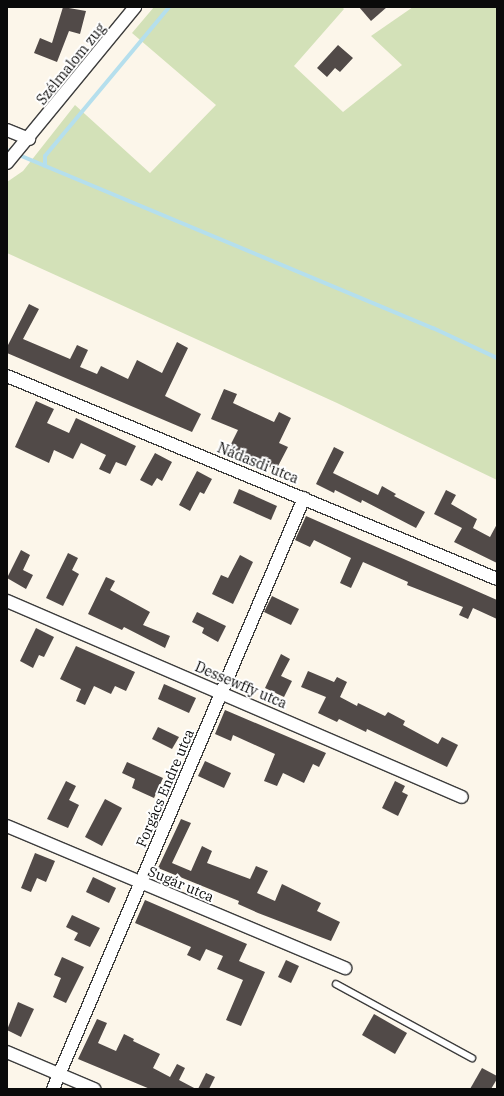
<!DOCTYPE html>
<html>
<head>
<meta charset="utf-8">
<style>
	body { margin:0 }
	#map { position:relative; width:504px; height:1096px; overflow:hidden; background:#fcf6ea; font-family:"IBM Plex Serif",serif }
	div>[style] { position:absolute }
	.green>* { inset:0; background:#d3e1b8 }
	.stream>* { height:4px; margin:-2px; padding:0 2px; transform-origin:2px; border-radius:2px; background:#b5dfed }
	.building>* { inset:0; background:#514a48 }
	.roads { filter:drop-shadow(1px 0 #3d3d3d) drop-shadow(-1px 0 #3d3d3d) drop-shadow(0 1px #3d3d3d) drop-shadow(0 -1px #3d3d3d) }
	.service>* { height:6px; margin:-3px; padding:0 3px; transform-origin:3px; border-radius:3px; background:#fff }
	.minor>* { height:12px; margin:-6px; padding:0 6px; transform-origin:6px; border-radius:6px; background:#fff }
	span { translate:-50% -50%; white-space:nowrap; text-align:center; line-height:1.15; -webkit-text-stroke:4px #fff; paint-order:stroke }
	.street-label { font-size:14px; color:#0a0a0a }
	.frame { position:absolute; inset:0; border:8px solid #0a0a0a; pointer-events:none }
</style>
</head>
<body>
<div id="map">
	<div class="green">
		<i style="clip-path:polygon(154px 7px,342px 7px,344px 9px,294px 66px,343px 112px,402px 65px,371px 36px,413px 7px,497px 7px,497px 480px,337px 403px,7px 253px,7px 182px,23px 171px,75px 105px,150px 173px,216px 105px,132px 33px)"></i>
	</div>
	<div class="stream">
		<i style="left:7px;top:150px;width:462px;rotate:22.7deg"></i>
		<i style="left:433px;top:328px;width:71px;rotate:25.1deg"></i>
		<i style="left:45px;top:166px;width:10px;rotate:-90deg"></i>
		<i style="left:45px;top:156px;width:194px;rotate:-50.2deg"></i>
	</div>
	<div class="building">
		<i style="clip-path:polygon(63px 7px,86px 11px,80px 34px,69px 31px,57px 62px,34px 53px,40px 38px,52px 43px)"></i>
		<i style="clip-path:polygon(359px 7px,387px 7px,371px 21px)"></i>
		<i style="clip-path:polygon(338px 45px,353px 58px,340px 72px,335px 68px,327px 77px,317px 68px)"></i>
		<i style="clip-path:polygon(29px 304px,39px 309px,23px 339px,70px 359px,77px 345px,88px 350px,80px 367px,97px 374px,101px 366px,128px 379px,137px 360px,162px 373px,177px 342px,188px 348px,165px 396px,201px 414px,192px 432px,7px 353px,7px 347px)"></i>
		<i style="clip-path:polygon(224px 389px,237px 394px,233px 403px,274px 422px,279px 412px,291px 418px,279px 443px,288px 447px,276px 470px,229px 448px,238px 430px,211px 419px)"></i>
		<i style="clip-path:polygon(36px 401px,54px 409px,47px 423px,69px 433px,76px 418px,136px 446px,126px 466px,116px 462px,110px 474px,99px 469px,106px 455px,81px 443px,73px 459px,54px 450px,49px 463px,15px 447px)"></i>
		<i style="clip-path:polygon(334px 447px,344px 452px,333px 473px,378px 495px,382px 486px,396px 494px,394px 496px,425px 512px,416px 528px,362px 500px,361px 503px,335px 490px,334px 493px,316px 484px)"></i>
		<i style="clip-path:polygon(155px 453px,172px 462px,162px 481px,157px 478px,152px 486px,140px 480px)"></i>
		<i style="clip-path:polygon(197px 471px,212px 479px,204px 494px,200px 492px,190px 511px,179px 505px)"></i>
		<i style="clip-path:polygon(239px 489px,277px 506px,271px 520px,233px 503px)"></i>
		<i style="clip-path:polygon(446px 490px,456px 495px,451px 504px,477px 519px,473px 528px,490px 537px,497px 524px,497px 563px,454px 542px,462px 528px,434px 514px)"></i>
		<i style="clip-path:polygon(306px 516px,497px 600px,497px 619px,473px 608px,468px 619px,459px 615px,463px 607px,407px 585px,408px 582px,363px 562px,351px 588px,340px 583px,351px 558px,314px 540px,310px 547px,295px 540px)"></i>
		<i style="clip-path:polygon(21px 550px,30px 555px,23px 570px,33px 575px,26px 589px,7px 578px)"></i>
		<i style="clip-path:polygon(68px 553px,78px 558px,72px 570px,79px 574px,63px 606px,46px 598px)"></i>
		<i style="clip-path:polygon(240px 555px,253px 562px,233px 604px,212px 594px,221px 575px,228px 578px)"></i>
		<i style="clip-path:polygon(106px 577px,115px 581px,110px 590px,150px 612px,143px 625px,170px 636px,165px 648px,124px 627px,122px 630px,88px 614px)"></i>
		<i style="clip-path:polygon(272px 596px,299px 609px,291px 625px,264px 612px)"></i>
		<i style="clip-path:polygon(197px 612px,226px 626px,218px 642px,202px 633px,204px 628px,192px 622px)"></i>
		<i style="clip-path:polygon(36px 628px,54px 637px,44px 657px,39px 655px,33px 668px,20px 661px)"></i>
		<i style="clip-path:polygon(76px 646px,135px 672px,126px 691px,115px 686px,111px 694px,94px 686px,85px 705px,76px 701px,81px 689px,60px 679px)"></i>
		<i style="clip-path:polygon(281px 654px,290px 659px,281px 676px,292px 681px,284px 697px,265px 688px)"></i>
		<i style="clip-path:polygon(308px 671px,334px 682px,337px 677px,347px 682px,340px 697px,357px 706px,358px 703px,385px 716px,388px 712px,405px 721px,403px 725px,438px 744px,442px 737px,458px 745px,447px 767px,367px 729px,366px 732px,339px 719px,337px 722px,318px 713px,326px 697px,301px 687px)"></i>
		<i style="clip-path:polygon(164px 684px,196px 698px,189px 713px,158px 699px)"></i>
		<i style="clip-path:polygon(225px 710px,326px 753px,319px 767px,313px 764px,304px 783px,283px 773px,277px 786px,264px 781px,275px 754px,233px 735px,231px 741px,215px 734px)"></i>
		<i style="clip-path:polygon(158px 727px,179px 737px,172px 749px,152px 739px)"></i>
		<i style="clip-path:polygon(205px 761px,231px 773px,224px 788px,198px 776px)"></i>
		<i style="clip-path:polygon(127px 762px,163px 778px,154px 798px,132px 788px,135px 779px,122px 773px)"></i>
		<i style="clip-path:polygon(66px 781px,76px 786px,69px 800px,79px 805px,68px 828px,47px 819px)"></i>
		<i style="clip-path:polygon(395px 781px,405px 786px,402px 792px,408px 795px,398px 816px,382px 808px)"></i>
		<i style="clip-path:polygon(105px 799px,122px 808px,102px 846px,85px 837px)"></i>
		<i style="clip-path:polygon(181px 819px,191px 823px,172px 863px,191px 871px,202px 846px,212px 851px,207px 863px,250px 879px,256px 866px,268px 871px,257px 893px,275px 901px,282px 884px,321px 903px,317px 911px,340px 922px,331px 941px,258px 913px,238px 904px,239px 901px,158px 868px)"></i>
		<i style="clip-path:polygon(35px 853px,55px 861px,46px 882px,37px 878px,31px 892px,21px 888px)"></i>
		<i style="clip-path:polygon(93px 877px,116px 888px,109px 903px,86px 892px)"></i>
		<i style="clip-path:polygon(145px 900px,247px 944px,239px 961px,265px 972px,241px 1026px,226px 1020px,243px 980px,217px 969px,223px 956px,206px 949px,200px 961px,187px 955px,191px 947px,135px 923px)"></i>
		<i style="clip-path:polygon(72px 915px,100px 928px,90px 947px,74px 940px,78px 933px,66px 927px)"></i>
		<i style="clip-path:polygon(62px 957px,84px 967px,66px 1003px,53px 997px,61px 978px,54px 975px)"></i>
		<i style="clip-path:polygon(286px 960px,299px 966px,291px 983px,278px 977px)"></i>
		<i style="clip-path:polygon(18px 1002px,34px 1009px,21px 1037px,7px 1030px)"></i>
		<i style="clip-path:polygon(374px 1014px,407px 1033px,395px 1054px,362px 1035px)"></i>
		<i style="clip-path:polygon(97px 1019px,107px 1023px,98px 1043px,116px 1051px,124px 1034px,134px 1039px,133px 1041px,160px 1054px,153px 1068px,170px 1077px,177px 1064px,185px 1068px,179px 1080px,196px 1089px,150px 1089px,78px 1059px)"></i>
		<i style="clip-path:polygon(482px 1068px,497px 1076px,497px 1079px,491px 1089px,470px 1089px)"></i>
		<i style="clip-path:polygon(206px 1073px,215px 1077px,209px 1089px,198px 1089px)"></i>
	</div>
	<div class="roads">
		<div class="service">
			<i style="left:336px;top:984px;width:155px;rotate:28.6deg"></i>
		</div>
		<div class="minor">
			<i style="left:7px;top:130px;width:24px;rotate:22deg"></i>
			<i style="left:7px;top:163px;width:202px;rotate:-50.6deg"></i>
			<i style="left:7px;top:376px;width:530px;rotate:22.5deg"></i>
			<i style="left:7px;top:601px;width:495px;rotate:23.3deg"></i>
			<i style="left:7px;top:826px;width:367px;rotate:22.8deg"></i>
			<i style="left:7px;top:1052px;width:95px;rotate:23deg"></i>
			<i style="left:53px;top:1089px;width:642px;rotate:-66.99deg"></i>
		</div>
	</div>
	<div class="street-label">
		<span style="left:71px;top:64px;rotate:-51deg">Szélmalom zug</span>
		<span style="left:258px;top:463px;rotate:22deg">Nádasdi utca</span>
		<span style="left:241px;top:685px;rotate:23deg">Dessewffy utca</span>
		<span style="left:165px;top:788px;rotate:-67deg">Forgács Endre utca</span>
		<span style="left:181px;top:884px;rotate:23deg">Sugár utca</span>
	</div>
	<div class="frame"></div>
</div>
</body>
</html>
